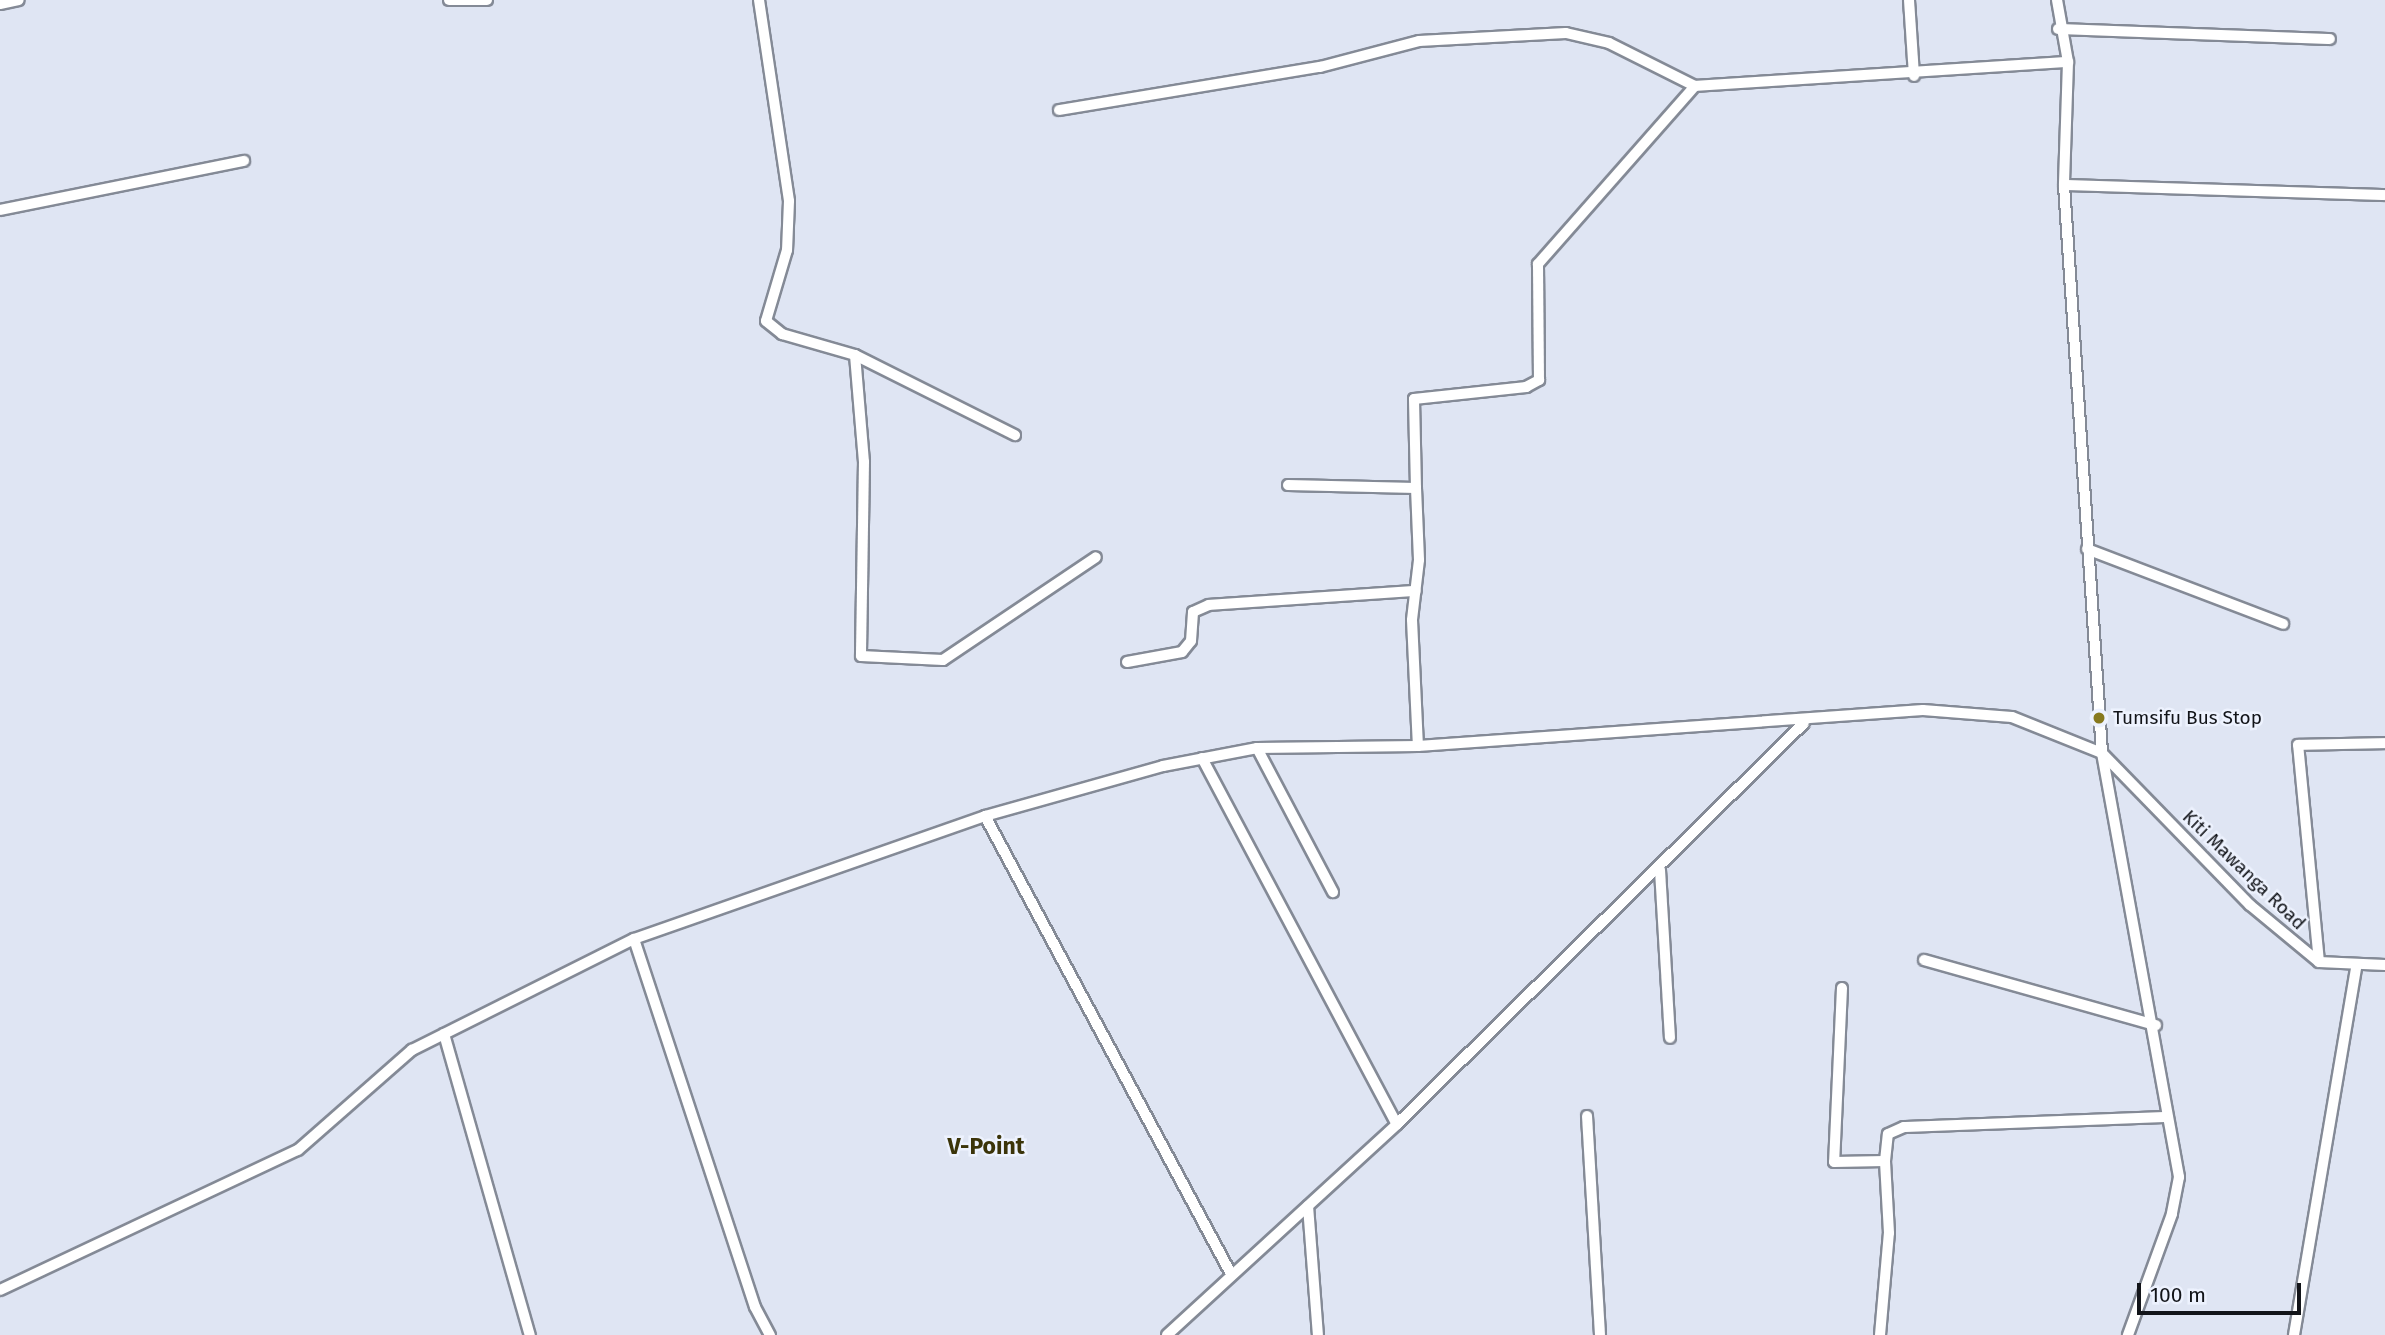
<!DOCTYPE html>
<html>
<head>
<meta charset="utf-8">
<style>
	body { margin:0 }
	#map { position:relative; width:2385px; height:1335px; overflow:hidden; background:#dfe5f3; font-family:"Fira Sans",sans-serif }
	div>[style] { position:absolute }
	.roads { filter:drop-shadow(2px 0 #848a96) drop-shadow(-2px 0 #848a96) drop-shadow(0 2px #848a96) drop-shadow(0 -2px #848a96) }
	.minor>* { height:10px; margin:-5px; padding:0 5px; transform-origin:5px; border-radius:5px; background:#fff }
	.dots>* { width:19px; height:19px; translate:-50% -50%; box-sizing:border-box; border:4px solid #edf2fe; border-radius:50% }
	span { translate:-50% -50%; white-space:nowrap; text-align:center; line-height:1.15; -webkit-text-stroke:5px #edf2fe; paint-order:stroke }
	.poi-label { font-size:19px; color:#121419 }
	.left { translate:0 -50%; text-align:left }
	.street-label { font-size:19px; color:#121419 }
	.quarter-label { font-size:23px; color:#3b3409; font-weight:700 }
	.scale { position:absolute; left:2137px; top:1283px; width:164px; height:32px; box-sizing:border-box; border:4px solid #121419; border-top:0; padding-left:9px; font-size:21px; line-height:24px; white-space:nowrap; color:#121419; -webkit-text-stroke:5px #edf2fe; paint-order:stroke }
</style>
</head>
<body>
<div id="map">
	<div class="roads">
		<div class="minor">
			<i style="left:449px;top:0;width:38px"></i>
			<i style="left:759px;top:0;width:203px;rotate:81.5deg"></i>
			<i style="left:789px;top:201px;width:49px;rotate:92.3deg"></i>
			<i style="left:787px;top:250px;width:74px;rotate:106.5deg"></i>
			<i style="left:766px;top:321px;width:21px;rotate:39deg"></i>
			<i style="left:782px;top:334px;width:76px;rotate:16deg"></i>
			<i style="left:855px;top:355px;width:179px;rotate:26.6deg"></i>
			<i style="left:1909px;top:0;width:76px;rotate:86.2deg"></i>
			<i style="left:2057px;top:0;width:63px;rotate:79.9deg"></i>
			<i style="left:2068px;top:62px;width:123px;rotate:91.9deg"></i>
			<i style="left:2064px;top:185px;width:569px;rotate:86.17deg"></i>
			<i style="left:2102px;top:753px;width:431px;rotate:79.7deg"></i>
			<i style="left:2179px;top:1177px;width:38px;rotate:101deg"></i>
			<i style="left:2172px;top:1214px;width:129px;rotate:110deg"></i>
			<i style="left:0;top:4px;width:19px;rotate:-12deg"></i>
			<i style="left:2058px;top:29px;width:272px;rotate:2.1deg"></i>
			<i style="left:1059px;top:110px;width:265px;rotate:-9.4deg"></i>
			<i style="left:1320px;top:67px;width:102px;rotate:-14.7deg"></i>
			<i style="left:1419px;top:41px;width:147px;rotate:-3.1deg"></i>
			<i style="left:1566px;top:33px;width:44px;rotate:13.1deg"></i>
			<i style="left:1609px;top:43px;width:96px;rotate:26.6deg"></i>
			<i style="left:1695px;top:86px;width:374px;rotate:-3.7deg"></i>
			<i style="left:2064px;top:185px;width:321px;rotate:1.8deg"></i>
			<i style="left:0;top:210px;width:249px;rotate:-11.4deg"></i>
			<i style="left:855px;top:355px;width:107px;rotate:85.2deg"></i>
			<i style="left:864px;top:462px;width:194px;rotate:90.9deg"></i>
			<i style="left:861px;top:656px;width:82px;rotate:2.8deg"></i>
			<i style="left:943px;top:660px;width:184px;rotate:-33.9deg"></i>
			<i style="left:1288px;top:485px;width:128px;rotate:1.3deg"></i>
			<i style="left:1416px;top:488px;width:72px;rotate:87.6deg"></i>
			<i style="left:1419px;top:560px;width:60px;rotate:96.7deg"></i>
			<i style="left:1412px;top:620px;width:126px;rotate:87.3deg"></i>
			<i style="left:1416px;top:488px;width:89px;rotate:-91.3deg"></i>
			<i style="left:1414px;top:399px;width:113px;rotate:-6.1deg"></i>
			<i style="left:1526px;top:387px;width:15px;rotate:-28deg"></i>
			<i style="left:1539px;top:380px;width:116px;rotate:-90.5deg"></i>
			<i style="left:1538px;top:264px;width:237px;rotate:-48.6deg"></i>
			<i style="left:2087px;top:549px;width:210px;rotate:20.9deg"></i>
			<i style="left:1127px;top:662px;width:56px;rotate:-10.3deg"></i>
			<i style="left:1182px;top:652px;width:14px;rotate:-51deg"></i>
			<i style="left:1191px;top:641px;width:29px;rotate:-86deg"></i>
			<i style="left:1193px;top:612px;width:17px;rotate:-24deg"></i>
			<i style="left:1209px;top:605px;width:207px;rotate:-3.9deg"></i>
			<i style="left:1257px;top:748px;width:163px;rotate:62.2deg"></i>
			<i style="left:1202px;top:758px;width:415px;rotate:62deg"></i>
			<i style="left:985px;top:816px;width:518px;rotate:61.75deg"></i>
			<i style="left:1660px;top:870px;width:168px;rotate:86.6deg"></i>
			<i style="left:634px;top:939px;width:387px;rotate:71.8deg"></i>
			<i style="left:755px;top:1307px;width:32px;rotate:62deg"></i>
			<i style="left:1924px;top:960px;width:241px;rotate:15.7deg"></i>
			<i style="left:2319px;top:962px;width:218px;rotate:-95.5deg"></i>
			<i style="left:2298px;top:745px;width:87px;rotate:-1.3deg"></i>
			<i style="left:1842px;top:988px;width:174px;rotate:92.6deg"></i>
			<i style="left:1834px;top:1162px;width:51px;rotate:-1.1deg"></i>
			<i style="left:1885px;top:1161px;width:27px;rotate:-84deg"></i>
			<i style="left:1888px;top:1134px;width:17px;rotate:-24deg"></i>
			<i style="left:1904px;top:1127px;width:262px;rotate:-2.2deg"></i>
			<i style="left:444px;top:1034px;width:313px;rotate:74.1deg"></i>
			<i style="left:1587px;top:1116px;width:219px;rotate:86.6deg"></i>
			<i style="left:1308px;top:1206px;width:129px;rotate:85.6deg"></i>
			<i style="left:0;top:1290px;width:329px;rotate:-25.2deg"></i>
			<i style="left:298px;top:1150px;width:152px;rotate:-41.3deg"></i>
			<i style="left:412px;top:1050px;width:248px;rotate:-26.6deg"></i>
			<i style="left:634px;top:939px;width:372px;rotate:-19.3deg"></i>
			<i style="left:985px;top:816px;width:185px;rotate:-15.7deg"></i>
			<i style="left:1163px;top:766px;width:96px;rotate:-10.8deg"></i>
			<i style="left:1257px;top:748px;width:161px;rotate:-0.7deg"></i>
			<i style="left:1418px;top:746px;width:506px;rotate:-4.08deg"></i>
			<i style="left:1923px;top:710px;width:89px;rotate:4.5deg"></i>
			<i style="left:2012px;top:717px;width:97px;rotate:21.8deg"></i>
			<i style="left:2102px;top:753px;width:212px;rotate:45.8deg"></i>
			<i style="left:2250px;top:905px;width:89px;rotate:39.6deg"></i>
			<i style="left:2319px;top:962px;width:66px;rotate:2.6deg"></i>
			<i style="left:1167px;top:1335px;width:312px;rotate:-42.5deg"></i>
			<i style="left:1397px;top:1124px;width:571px;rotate:-44.57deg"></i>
			<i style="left:1880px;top:1335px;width:102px;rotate:-85deg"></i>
			<i style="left:1889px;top:1233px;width:72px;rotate:-93.2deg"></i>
			<i style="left:2294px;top:1335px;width:373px;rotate:-80.4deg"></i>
		</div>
	</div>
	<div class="dots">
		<i style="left:2099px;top:718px;background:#87791e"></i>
	</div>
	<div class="poi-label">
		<span class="left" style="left:2113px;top:718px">Tumsifu Bus Stop</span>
	</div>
	<div class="street-label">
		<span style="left:2244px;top:870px;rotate:44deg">Kiti Mawanga Road</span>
	</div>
	<div class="quarter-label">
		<span style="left:986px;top:1146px">V-Point</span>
	</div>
	<div class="scale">100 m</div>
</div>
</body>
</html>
